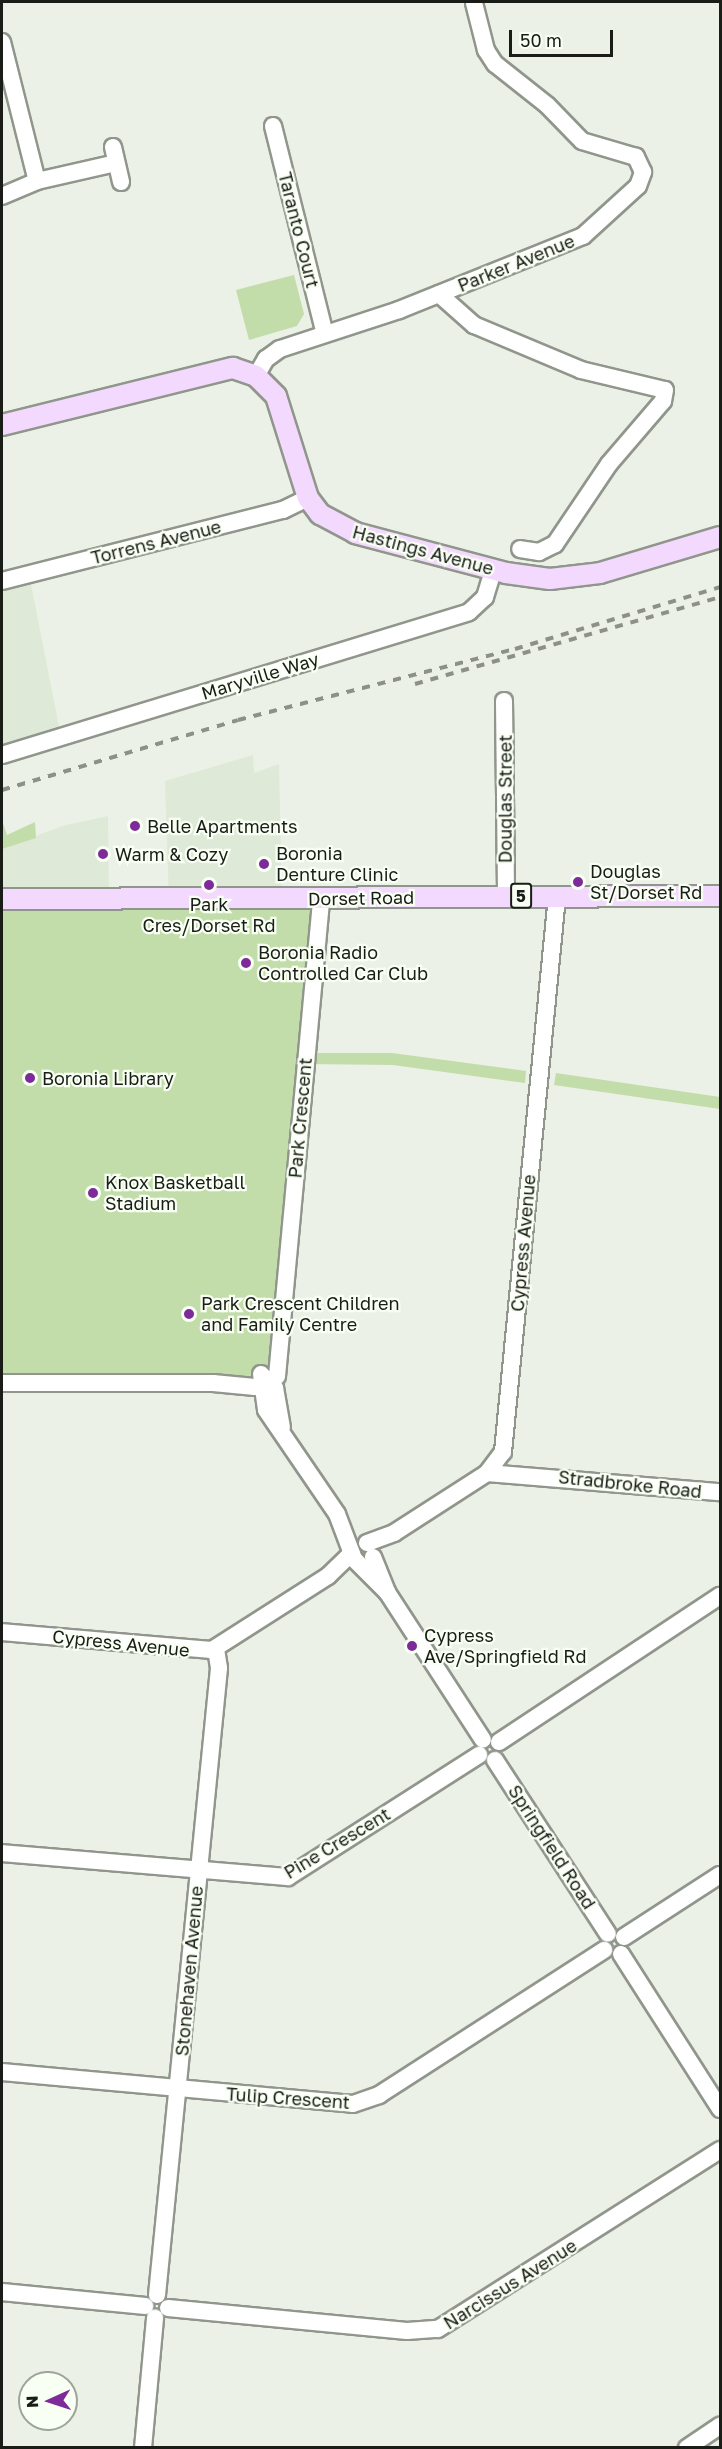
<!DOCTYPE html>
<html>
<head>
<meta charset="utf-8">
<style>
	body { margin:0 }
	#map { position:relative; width:722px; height:2449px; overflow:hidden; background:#ebf1e6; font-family:"Golos Text",sans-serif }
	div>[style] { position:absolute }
	.built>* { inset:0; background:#dfe9d7 }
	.green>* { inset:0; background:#c2ddaa }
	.roads { filter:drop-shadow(2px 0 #90968c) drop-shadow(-2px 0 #90968c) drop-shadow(0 2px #90968c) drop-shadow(0 -2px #90968c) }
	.minor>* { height:16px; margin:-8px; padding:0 8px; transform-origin:8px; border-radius:8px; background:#fff }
	.major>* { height:20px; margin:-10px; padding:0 10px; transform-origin:10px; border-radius:10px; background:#f4d9fe }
	.rail>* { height:4px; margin-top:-2px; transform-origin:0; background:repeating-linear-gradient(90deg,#8c9089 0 8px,transparent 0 16px) }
	.dots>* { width:16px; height:16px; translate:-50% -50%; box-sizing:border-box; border:3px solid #f8fff3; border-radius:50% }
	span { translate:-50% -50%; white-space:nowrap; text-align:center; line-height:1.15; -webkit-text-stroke:4.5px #f8fff3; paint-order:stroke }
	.shield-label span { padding:2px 4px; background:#f8fff3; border:2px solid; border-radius:4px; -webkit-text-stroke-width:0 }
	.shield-label { font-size:16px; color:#1a1c18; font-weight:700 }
	.street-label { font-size:18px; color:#1a1c18 }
	.poi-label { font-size:18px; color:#1a1c18 }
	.left { translate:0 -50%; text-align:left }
	.frame { position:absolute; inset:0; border:3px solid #1a1c18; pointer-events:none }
	.north { position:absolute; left:18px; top:2371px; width:60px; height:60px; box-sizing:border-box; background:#f8fff3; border:2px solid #9fa49b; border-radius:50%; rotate:267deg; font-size:16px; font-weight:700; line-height:24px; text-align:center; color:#1a1c18 }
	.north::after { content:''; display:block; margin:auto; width:21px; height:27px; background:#7e2a9a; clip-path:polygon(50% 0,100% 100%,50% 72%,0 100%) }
	.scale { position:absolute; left:509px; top:30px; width:104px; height:27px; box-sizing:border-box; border:3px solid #1a1c18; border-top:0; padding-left:8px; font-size:18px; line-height:21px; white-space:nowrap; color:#1a1c18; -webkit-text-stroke:4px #f8fff3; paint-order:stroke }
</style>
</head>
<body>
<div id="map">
	<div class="built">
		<i style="clip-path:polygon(29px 574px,61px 737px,2px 755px,2px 581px)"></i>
		<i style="clip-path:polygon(253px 755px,254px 773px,279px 764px,282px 898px,169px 899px,165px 781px)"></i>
		<i style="clip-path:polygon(108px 816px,109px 900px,2px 899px,2px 849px,62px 826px)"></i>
	</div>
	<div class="green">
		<i style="clip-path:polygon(294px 275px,304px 314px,297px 326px,249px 340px,236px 290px)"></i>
		<i style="clip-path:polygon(2px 820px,7px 835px,35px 822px,36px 838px,2px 849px)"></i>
		<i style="clip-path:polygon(321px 898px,307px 1053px,392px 1053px,526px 1071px,525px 1083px,393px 1065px,305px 1064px,277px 1358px,266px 1379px,2px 1383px,2px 899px)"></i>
		<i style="clip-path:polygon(556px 1073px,720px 1097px,720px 1109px,554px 1085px)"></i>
	</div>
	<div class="roads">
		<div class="minor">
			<i style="left:2px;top:42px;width:143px;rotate:75.9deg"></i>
			<i style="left:37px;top:181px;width:81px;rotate:-12.8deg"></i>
			<i style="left:273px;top:126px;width:214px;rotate:76deg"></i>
			<i style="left:113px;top:147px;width:36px;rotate:77deg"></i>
			<i style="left:2px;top:196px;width:38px;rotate:-23deg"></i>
			<i style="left:439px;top:294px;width:47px;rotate:41.5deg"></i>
			<i style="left:474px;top:325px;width:116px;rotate:22.8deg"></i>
			<i style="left:581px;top:370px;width:86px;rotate:13.4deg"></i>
			<i style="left:665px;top:390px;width:11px;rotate:100deg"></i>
			<i style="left:663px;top:401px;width:83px;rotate:130.6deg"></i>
			<i style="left:609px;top:464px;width:97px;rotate:124deg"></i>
			<i style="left:555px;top:544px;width:18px;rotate:153deg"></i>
			<i style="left:539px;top:552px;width:19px;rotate:-171deg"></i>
			<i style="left:256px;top:376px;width:20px;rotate:-60deg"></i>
			<i style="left:266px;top:359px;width:17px;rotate:-36deg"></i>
			<i style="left:280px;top:349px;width:125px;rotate:-18.1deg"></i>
			<i style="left:399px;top:310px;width:198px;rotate:-21.9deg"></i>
			<i style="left:583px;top:236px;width:74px;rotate:-42.3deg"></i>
			<i style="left:638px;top:186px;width:15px;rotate:-70deg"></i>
			<i style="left:643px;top:172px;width:17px;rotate:-115deg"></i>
			<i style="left:636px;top:157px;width:56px;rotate:-163.5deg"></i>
			<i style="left:582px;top:141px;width:50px;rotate:-134.2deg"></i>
			<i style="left:547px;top:105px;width:66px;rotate:-141.7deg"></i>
			<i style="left:495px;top:64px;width:17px;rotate:-123deg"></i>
			<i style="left:486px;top:50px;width:49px;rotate:-104.3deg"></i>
			<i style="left:2px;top:581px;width:290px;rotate:-14.2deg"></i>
			<i style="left:283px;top:510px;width:28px;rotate:-26deg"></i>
			<i style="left:504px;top:701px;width:196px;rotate:89.4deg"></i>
			<i style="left:2px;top:755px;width:488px;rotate:-17deg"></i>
			<i style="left:469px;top:612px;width:22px;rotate:-43deg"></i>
			<i style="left:485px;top:597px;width:28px;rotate:-73deg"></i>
			<i style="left:261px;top:1374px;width:36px;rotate:82deg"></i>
			<i style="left:266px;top:1410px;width:126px;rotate:55.7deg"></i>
			<i style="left:337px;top:1514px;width:48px;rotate:69.3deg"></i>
			<i style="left:354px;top:1559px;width:47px;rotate:45deg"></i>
			<i style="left:264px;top:1377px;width:16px;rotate:45deg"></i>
			<i style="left:275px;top:1388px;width:40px;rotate:80deg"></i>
			<i style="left:2px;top:1383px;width:211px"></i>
			<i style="left:213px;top:1383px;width:42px;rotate:5.4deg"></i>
			<i style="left:255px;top:1387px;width:10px"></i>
			<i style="left:265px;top:1387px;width:16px;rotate:-43deg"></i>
			<i style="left:277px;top:1376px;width:480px;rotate:-84.7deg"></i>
			<i style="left:487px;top:1473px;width:234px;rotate:4.7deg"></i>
			<i style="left:367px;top:1543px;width:29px;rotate:-20deg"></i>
			<i style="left:394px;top:1533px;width:111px;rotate:-32.8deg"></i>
			<i style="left:487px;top:1473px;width:26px;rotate:-53deg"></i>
			<i style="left:503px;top:1452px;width:559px;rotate:-84.45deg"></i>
			<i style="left:373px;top:1557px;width:38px;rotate:68deg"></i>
			<i style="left:387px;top:1592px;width:176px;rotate:57deg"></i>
			<i style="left:2px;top:1632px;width:211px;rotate:4.9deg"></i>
			<i style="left:212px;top:1650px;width:138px;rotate:-32.5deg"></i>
			<i style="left:328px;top:1576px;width:33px;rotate:-44deg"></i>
			<i style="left:499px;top:1742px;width:265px;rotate:-33.5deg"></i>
			<i style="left:495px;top:1760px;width:207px;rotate:57deg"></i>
			<i style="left:2px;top:1853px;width:287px;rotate:4.8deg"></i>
			<i style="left:288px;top:1877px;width:227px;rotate:-32.6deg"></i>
			<i style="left:624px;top:1937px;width:114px;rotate:-32.9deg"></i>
			<i style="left:621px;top:1954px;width:184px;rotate:57.4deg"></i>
			<i style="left:2px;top:2072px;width:352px;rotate:5.2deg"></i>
			<i style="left:353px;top:2104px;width:28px;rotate:-19deg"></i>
			<i style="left:379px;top:2095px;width:268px;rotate:-32.8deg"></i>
			<i style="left:2px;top:2292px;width:144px;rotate:5.6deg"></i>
			<i style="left:157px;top:2295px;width:630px;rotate:-84.35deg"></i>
			<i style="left:219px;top:1668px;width:20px;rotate:-99deg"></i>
			<i style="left:168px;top:2308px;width:240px;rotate:5.5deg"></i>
			<i style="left:407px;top:2331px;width:31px;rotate:-4deg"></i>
			<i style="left:438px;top:2329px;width:334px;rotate:-32.4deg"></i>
			<i style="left:143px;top:2448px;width:131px;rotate:-84.7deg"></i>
			<i style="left:687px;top:2448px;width:40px;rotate:-34deg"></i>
		</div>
		<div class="major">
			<i style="left:2px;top:425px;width:238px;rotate:-13.9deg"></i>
			<i style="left:233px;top:368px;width:24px;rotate:19deg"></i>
			<i style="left:256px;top:376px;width:28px;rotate:45deg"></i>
			<i style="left:276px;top:396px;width:107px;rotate:72.6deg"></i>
			<i style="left:308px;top:498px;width:20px;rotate:53deg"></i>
			<i style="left:320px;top:514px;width:40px;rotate:28deg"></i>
			<i style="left:355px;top:533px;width:156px;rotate:14.8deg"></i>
			<i style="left:506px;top:573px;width:44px;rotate:7.8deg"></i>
			<i style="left:550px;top:579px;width:50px;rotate:-6.8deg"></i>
			<i style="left:600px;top:573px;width:125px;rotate:-16.7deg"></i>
			<i style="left:2px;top:899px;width:718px;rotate:-0.24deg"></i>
		</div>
	</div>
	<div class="rail">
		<i style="left:415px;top:684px;width:317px;rotate:-15.9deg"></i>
		<i style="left:2px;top:790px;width:246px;rotate:-16.5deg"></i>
		<i style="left:238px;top:720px;width:286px;rotate:-14.4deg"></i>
		<i style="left:515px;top:649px;width:214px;rotate:-16.8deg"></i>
	</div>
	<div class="dots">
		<i style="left:135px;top:826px;background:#7e2a9a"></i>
		<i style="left:103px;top:854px;background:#7e2a9a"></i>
		<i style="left:264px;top:864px;background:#7e2a9a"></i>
		<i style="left:578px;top:882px;background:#7e2a9a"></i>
		<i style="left:209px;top:885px;background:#7e2a9a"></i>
		<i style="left:246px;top:963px;background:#7e2a9a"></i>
		<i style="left:30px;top:1078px;background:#7e2a9a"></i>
		<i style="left:93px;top:1193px;background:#7e2a9a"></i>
		<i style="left:189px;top:1314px;background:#7e2a9a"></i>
		<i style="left:412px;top:1646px;background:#7e2a9a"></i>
	</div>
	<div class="shield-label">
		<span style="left:521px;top:896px">5</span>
	</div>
	<div class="street-label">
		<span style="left:299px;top:230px;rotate:76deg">Taranto Court</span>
		<span style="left:516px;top:263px;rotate:-22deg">Parker Avenue</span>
		<span style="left:156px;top:542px;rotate:-14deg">Torrens Avenue</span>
		<span style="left:423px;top:550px;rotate:15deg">Hastings Avenue</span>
		<span style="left:260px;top:676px;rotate:-17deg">Maryville Way</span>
		<span style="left:505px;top:799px;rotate:-90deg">Douglas Street</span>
		<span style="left:361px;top:898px;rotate:-1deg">Dorset Road</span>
		<span style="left:300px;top:1118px;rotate:-85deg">Park Crescent</span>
		<span style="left:523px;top:1243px;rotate:-85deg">Cypress Avenue</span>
		<span style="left:630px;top:1484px;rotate:6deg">Stradbroke Road</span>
		<span style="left:121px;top:1643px;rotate:6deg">Cypress Avenue</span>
		<span style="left:337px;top:1843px;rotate:-31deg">Pine Crescent</span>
		<span style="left:552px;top:1847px;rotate:57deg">Springfield Road</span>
		<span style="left:189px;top:1971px;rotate:-85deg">Stonehaven Avenue</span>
		<span style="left:288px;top:2098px;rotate:4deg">Tulip Crescent</span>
		<span style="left:510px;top:2284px;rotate:-32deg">Narcissus Avenue</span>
	</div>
	<div class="poi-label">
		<span class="left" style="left:147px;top:826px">Belle Apartments</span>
		<span class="left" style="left:115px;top:854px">Warm &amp; Cozy</span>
		<span class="left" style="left:276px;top:864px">Boronia<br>Denture Clinic</span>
		<span class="left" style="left:590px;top:882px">Douglas<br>St/Dorset Rd</span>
		<span style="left:209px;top:915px">Park<br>Cres/Dorset Rd</span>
		<span class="left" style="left:258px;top:963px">Boronia Radio<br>Controlled Car Club</span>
		<span class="left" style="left:42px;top:1078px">Boronia Library</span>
		<span class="left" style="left:105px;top:1193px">Knox Basketball<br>Stadium</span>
		<span class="left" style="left:201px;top:1314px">Park Crescent Children<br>and Family Centre</span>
		<span class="left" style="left:424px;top:1646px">Cypress<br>Ave/Springfield Rd</span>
	</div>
	<div class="frame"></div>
	<div class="north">N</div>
	<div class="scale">50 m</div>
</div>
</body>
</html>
